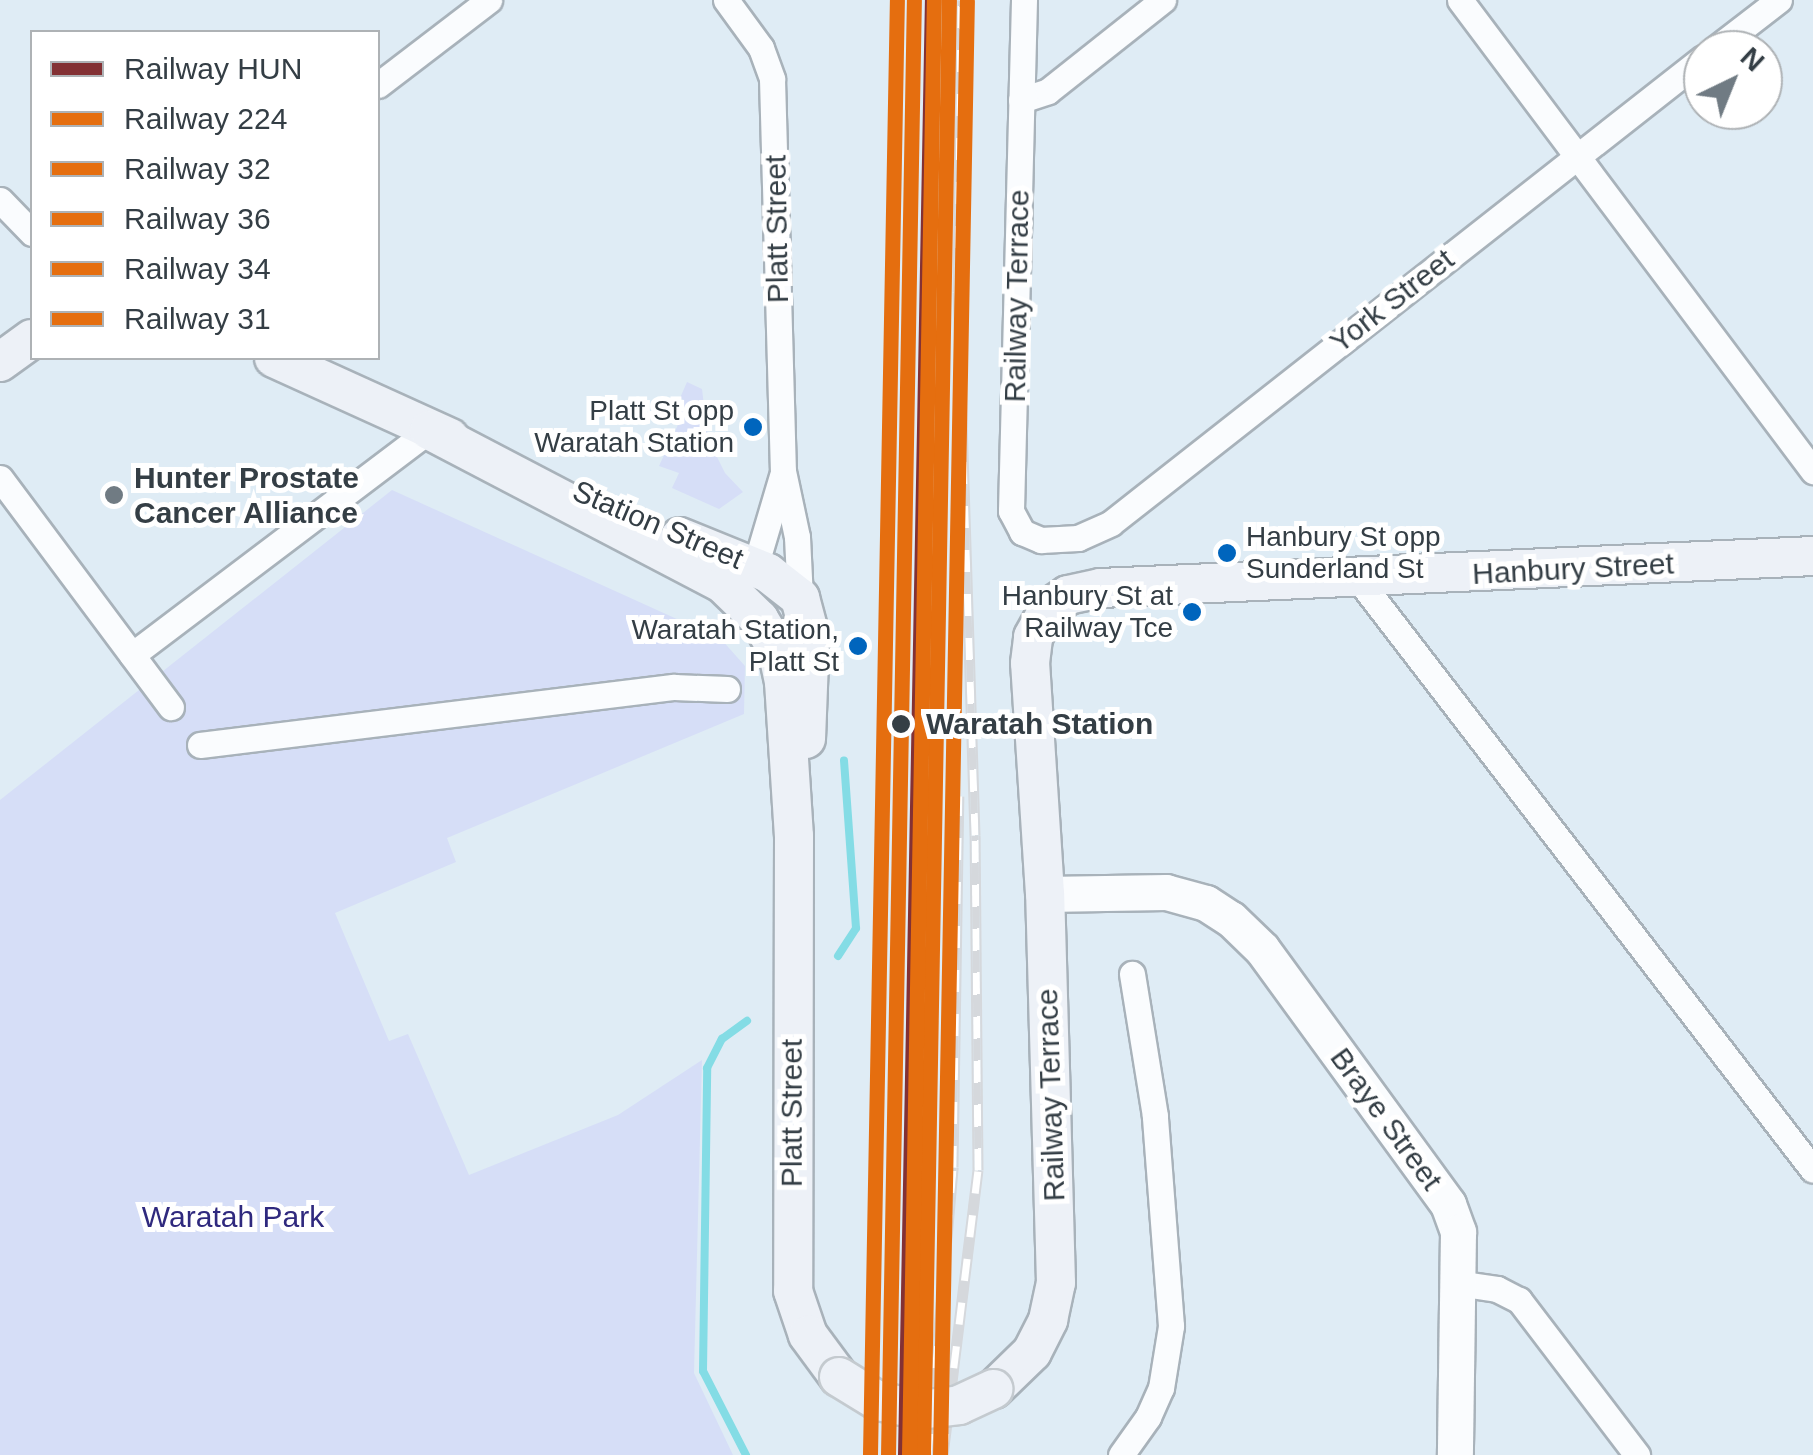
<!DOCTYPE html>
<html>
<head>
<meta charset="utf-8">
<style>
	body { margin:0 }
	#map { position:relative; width:1813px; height:1455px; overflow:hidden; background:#dfecf5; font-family:Helvetica,sans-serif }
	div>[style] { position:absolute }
	.green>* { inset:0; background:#d6def7 }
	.stream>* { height:8px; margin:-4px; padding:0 4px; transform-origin:4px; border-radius:4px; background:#84dce5 }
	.roads { filter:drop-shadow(2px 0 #a8b2ba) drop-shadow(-2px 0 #a8b2ba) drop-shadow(0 2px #a8b2ba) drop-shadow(0 -2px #a8b2ba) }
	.street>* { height:25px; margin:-12.5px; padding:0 12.5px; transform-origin:12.5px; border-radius:12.5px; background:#fafcfe }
	.secondary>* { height:35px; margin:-17.5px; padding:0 17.5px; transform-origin:17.5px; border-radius:17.5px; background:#fafcfe }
	.primary>* { height:38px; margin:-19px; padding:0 19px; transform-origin:19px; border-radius:19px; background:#edf1f7 }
	.rail>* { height:11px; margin-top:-5.5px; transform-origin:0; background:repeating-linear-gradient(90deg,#fff 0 22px,#d5d8dc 0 44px); box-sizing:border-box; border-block:2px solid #d5d8dc }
	.bridges { filter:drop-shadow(2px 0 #c4cacf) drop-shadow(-2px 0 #c4cacf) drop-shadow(0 2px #c4cacf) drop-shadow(0 -2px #c4cacf) }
	.primary-bridge>* { height:38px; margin:-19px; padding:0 19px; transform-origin:19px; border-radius:19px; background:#edf1f7 }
	.rail-1>* { height:15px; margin:-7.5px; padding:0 7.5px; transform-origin:7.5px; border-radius:7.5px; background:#833134 }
	.rail-2>* { height:15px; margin:-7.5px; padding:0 7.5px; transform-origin:7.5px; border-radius:7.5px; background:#e56e0f }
	.rail-3>* { height:15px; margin:-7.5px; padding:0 7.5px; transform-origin:7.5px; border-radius:7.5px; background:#e56e0f }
	.rail-4>* { height:15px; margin:-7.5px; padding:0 7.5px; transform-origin:7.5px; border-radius:7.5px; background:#e56e0f }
	.rail-5>* { height:15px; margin:-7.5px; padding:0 7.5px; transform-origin:7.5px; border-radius:7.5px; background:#e56e0f }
	.rail-6>* { height:15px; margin:-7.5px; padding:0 7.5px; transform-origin:7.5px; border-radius:7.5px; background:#e56e0f }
	.dots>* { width:28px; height:28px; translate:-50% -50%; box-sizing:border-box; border:5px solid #fff; border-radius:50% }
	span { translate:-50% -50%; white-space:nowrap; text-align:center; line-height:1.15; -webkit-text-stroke:10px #fff; paint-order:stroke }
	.bus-label { font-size:28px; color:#343e45 }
	.right { translate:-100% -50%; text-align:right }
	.left { translate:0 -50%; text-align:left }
	.street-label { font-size:30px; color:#343e45 }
	.poi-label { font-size:30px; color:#343e45; font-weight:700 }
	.stop-label { font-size:30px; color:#343e45; font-weight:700 }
	.park-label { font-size:30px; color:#2f297e }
	.legend { position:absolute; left:30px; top:30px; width:350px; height:330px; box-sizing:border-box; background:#fff; border:2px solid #aeb2b5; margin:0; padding:12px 18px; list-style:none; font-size:30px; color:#343e45 }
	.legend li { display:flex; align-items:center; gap:20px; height:50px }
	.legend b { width:50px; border:2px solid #aeb2b5 }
	.north { position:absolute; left:1683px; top:30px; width:100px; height:100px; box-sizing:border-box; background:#fff; border:2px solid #aeb2b5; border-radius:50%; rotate:43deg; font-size:28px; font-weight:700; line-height:40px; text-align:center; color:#343e45 }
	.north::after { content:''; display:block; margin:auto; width:35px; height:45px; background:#707b83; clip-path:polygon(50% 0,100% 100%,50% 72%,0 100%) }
</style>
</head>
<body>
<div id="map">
	<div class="green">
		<i style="clip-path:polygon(687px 382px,702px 389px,708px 439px,725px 473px,743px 492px,719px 509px,672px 488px,679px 473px,659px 466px,682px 416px,678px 413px,684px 400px,680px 398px)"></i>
		<i style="clip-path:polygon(392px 490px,721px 639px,745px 666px,744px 714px,447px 838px,456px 862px,335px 913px,389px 1041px,408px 1034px,469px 1175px,618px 1115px,702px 1060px,694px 1373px,733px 1455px,0 1455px,0 800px)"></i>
	</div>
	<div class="stream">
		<i style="left:838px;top:956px;width:33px;rotate:-57deg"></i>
		<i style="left:856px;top:928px;width:168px;rotate:-94.1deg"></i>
		<i style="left:746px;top:1455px;width:94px;rotate:-117.1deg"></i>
		<i style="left:703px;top:1371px;width:303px;rotate:-89.2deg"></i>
		<i style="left:707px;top:1068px;width:33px;rotate:-63deg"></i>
		<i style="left:722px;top:1039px;width:31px;rotate:-36deg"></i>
	</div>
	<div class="roads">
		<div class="street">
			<i style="left:726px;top:0;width:59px;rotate:53.9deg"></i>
			<i style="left:761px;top:48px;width:33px;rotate:70deg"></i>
			<i style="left:772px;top:79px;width:392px;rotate:88.4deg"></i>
			<i style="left:783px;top:471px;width:67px;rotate:78deg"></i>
			<i style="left:797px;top:537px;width:61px;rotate:87.2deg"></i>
			<i style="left:1024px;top:0;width:511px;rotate:91.46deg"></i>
			<i style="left:1011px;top:511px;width:24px;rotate:62deg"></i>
			<i style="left:1022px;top:532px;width:21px;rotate:23deg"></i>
			<i style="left:1041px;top:540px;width:37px;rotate:-3deg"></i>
			<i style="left:1078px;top:538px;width:36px;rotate:-24deg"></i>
			<i style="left:1111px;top:523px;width:753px;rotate:-38.15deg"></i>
			<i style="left:1460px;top:0;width:589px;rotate:53.15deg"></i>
			<i style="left:1714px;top:50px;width:82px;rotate:-37.6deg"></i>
			<i style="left:378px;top:85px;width:140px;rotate:-37.4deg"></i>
			<i style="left:1021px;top:100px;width:28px;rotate:-18deg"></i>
			<i style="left:1048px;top:91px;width:147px;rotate:-38.4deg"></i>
			<i style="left:0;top:200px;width:46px;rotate:45.9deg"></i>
			<i style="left:0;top:478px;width:286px;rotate:53.3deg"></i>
			<i style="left:755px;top:567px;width:95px;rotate:-73.5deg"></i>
			<i style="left:1359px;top:580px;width:744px;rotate:52.42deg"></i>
			<i style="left:132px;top:655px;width:373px;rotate:-37.1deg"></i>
			<i style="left:200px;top:745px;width:478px;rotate:-7deg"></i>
			<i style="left:674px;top:687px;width:53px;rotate:2.2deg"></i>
			<i style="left:1457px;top:1283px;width:40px;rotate:8.5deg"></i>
			<i style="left:1497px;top:1289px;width:25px;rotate:27deg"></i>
			<i style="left:1519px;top:1300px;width:195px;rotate:52.7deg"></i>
			<i style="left:1121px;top:1455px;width:47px;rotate:-54.6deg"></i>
			<i style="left:1148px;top:1417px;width:32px;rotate:-66deg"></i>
			<i style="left:1161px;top:1388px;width:63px;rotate:-80.8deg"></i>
			<i style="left:1171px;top:1326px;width:211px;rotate:-94.4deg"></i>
			<i style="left:1155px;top:1116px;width:144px;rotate:-99.2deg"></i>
		</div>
		<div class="secondary">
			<i style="left:1045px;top:894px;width:121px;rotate:-0.9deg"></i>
			<i style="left:1166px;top:892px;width:41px;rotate:15.4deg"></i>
			<i style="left:1206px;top:903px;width:30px;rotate:33deg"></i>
			<i style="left:1231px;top:919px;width:43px;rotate:44.1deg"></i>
			<i style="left:1262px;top:949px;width:316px;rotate:53.9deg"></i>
			<i style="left:1448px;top:1204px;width:30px;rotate:70deg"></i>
			<i style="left:1458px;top:1232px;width:223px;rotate:90.8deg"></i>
		</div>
		<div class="primary">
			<i style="left:274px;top:358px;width:193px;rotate:24.4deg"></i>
			<i style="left:0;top:362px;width:39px;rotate:-36deg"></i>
			<i style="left:429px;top:430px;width:331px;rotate:27.6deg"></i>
			<i style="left:722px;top:583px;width:52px;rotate:44.2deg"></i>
			<i style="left:759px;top:619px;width:35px;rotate:59deg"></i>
			<i style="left:777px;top:649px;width:34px;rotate:78deg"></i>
			<i style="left:784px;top:682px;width:154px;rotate:86.3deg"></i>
			<i style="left:794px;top:836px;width:455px;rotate:90.1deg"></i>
			<i style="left:793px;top:1291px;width:46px;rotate:71.2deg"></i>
			<i style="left:808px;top:1335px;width:52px;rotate:53.6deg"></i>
			<i style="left:680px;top:537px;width:95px;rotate:22.2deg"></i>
			<i style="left:768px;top:573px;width:41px;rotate:38deg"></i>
			<i style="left:800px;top:598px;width:38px;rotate:75deg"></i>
			<i style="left:810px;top:635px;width:104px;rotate:92.2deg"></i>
			<i style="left:994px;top:1389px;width:53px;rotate:-44.2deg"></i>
			<i style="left:1032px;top:1352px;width:36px;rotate:-63deg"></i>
			<i style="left:1048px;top:1320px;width:38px;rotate:-78deg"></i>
			<i style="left:1056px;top:1283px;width:389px;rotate:-91.6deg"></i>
			<i style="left:1045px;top:894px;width:231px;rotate:-93.7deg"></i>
			<i style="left:1030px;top:663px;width:26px;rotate:-83deg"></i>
			<i style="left:1033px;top:637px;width:33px;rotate:-61deg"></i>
			<i style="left:1049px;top:608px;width:23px;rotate:-34deg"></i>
			<i style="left:1068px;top:595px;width:34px;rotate:-12deg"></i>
			<i style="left:1101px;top:588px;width:713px;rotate:-2.57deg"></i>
		</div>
	</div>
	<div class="rail">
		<i style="left:944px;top:266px;width:80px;rotate:-90deg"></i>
		<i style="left:928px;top:1455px;width:289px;rotate:-85deg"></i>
		<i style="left:953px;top:1167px;width:371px;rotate:-89.1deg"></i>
		<i style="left:943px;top:1455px;width:287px;rotate:-83deg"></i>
		<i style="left:978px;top:1170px;width:335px;rotate:-90.5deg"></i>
		<i style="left:975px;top:835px;width:543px;rotate:-91.79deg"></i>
		<i style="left:958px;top:292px;width:292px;rotate:-89.4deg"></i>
	</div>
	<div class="bridges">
		<div class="primary-bridge">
			<i style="left:839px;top:1377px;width:46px;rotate:31.6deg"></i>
			<i style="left:878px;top:1401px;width:43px;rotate:12.1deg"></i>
			<i style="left:920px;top:1410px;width:39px;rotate:-7deg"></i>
			<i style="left:959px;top:1405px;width:38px;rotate:-25deg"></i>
		</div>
	</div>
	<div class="rail-1">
		<i style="left:905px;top:1455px;width:1455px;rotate:-88.94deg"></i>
	</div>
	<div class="rail-2">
		<i style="left:923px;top:1455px;width:1455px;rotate:-88.98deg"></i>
	</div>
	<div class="rail-3">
		<i style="left:888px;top:1455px;width:1455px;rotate:-88.98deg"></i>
	</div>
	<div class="rail-4">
		<i style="left:940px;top:1455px;width:1454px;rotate:-88.94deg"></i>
	</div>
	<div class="rail-5">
		<i style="left:870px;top:1454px;width:1454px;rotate:-88.94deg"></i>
	</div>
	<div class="rail-6">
		<i style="left:909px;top:1455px;width:1455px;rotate:-89.02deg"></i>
	</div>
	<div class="dots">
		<i style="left:753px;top:427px;background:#0065bd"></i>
		<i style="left:114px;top:495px;background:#707b83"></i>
		<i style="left:1227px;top:553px;background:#0065bd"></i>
		<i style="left:1192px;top:612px;background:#0065bd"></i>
		<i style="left:858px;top:646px;background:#0065bd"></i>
		<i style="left:901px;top:724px;background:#343e45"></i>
	</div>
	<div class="bus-label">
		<span class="right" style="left:734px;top:427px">Platt St opp<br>Waratah Station</span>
		<span class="left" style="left:1246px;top:553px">Hanbury St opp<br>Sunderland St</span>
		<span class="right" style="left:1173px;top:612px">Hanbury St at<br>Railway Tce</span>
		<span class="right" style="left:839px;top:646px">Waratah Station,<br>Platt St</span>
	</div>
	<div class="street-label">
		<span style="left:777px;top:229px;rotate:-91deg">Platt Street</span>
		<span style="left:1017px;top:296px;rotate:-89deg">Railway Terrace</span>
		<span style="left:1392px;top:301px;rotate:-38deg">York Street</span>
		<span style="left:658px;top:525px;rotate:23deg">Station Street</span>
		<span style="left:1573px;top:569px;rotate:-3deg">Hanbury Street</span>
		<span style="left:1051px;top:1095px;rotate:-92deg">Railway Terrace</span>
		<span style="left:792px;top:1113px;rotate:-90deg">Platt Street</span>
		<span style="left:1386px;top:1119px;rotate:54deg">Braye Street</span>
	</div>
	<div class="poi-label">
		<span class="left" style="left:134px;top:495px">Hunter Prostate<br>Cancer Alliance</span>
	</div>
	<div class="stop-label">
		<span class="left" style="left:926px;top:724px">Waratah Station</span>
	</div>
	<div class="park-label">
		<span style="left:233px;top:1217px">Waratah Park</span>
	</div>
	<ul class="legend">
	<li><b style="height:12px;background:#833134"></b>Railway HUN</li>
	<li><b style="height:12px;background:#e56e0f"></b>Railway 224</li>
	<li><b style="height:12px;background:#e56e0f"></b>Railway 32</li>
	<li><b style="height:12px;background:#e56e0f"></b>Railway 36</li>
	<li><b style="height:12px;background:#e56e0f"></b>Railway 34</li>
	<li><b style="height:12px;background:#e56e0f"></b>Railway 31</li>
	</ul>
	<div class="north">N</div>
</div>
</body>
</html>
